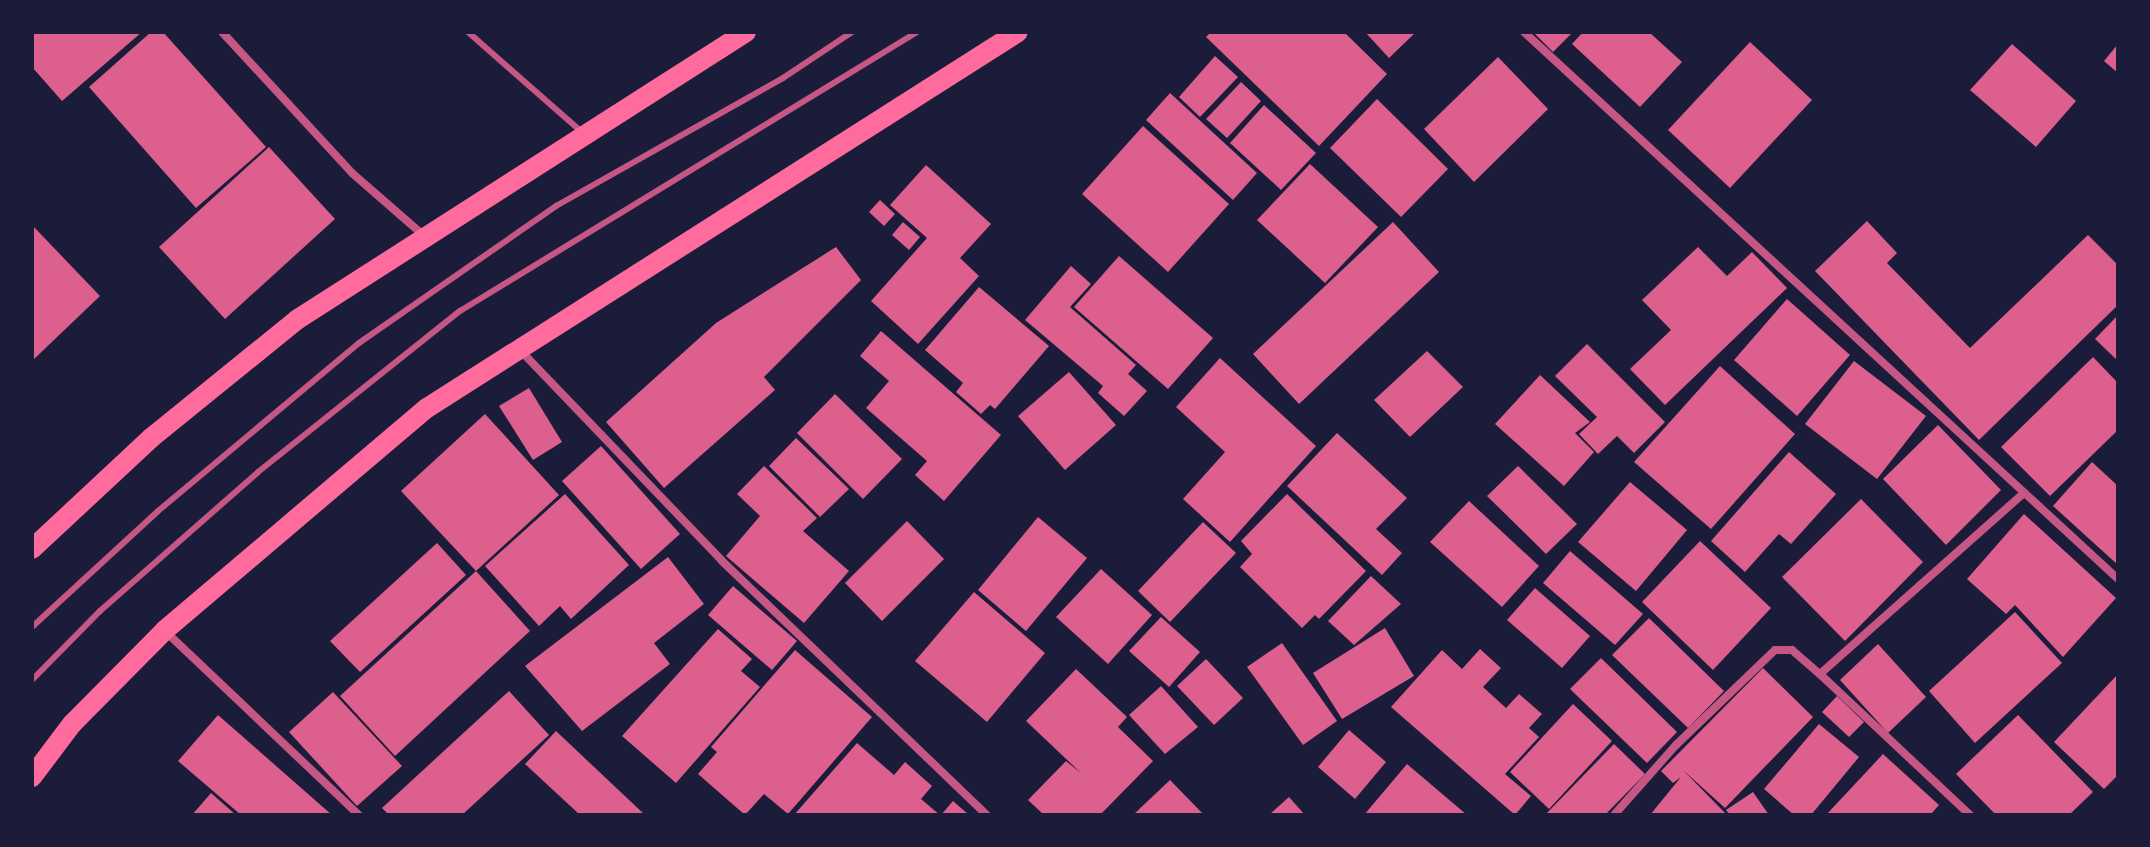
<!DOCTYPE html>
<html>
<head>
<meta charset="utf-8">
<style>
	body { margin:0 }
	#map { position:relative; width:2150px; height:847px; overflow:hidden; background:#1b1b3a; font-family:Poppins,sans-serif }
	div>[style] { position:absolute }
	.building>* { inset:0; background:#dd5f8e }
	.service>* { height:6px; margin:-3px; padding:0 3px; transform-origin:3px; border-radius:3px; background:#c65784 }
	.minor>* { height:8px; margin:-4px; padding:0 4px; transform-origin:4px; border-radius:4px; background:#c65784 }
	.primary>* { height:20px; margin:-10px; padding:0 10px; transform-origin:10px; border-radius:10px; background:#ff6b9d }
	span { translate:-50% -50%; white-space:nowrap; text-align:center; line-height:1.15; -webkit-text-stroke:7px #1b1b3a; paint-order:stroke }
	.frame { position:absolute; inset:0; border:34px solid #1b1b3a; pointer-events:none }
</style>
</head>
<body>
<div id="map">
	<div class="building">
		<i style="clip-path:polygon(32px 32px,142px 32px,62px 101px,32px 67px)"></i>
		<i style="clip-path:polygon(151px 32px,163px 32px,266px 147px,196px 208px,89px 87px)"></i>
		<i style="clip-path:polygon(1211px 32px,1344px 32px,1387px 74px,1319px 146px,1206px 37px)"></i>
		<i style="clip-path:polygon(1365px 32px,1416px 32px,1389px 58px)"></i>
		<i style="clip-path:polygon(1533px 32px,1573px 32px,1553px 52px)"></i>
		<i style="clip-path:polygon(1583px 32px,1649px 32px,1682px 62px,1640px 107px,1572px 44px)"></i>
		<i style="clip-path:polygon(1750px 42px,1812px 100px,1730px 188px,1668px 130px)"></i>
		<i style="clip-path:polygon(2012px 44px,2076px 101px,2036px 147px,1970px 90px)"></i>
		<i style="clip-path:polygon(2118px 44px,2118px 73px,2104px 61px)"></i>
		<i style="clip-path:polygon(1215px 56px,1238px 77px,1200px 117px,1179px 97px)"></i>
		<i style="clip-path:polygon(1498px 57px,1548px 109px,1474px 182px,1424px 129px)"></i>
		<i style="clip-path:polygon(1241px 82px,1261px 101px,1227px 138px,1206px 119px)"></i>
		<i style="clip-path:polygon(1170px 93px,1257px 173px,1233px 200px,1146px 120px)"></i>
		<i style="clip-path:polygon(1377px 99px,1448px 169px,1401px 217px,1330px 148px)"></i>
		<i style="clip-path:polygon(1264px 105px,1316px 153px,1281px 190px,1230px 143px)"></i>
		<i style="clip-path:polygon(1143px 126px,1229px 204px,1168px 272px,1082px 194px)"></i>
		<i style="clip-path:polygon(269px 147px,335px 219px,225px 319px,159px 247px)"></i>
		<i style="clip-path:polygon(1310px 164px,1378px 227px,1325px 283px,1257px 220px)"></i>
		<i style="clip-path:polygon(926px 165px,991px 224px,960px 258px,979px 276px,918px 344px,871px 301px,927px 238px,890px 205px)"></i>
		<i style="clip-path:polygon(880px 200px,895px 214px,884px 226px,869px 212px)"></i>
		<i style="clip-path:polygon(1867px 221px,1897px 253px,1887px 263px,1970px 348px,2088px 235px,2118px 265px,2118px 305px,1979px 440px,1815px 271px)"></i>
		<i style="clip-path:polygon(903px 222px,920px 237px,909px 250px,892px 235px)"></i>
		<i style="clip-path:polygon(1393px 222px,1439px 272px,1299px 404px,1253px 354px)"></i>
		<i style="clip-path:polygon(32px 225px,100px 296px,32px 361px)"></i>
		<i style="clip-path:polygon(836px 247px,861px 280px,764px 377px,775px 390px,664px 488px,606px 422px,716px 323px)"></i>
		<i style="clip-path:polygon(1698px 247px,1727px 276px,1752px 252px,1787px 288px,1665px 405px,1630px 369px,1671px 330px,1642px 300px)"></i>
		<i style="clip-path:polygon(1119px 256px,1213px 338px,1168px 389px,1074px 307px)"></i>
		<i style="clip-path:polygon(1071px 266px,1091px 284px,1070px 307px,1136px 365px,1128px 374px,1147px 391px,1124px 416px,1098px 393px,1103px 386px,1025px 320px)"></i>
		<i style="clip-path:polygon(979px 287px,1049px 346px,995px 409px,990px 405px,981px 414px,956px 392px,963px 383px,925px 350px)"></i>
		<i style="clip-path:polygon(1787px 299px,1850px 355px,1797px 416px,1734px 360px)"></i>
		<i style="clip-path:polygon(2118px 315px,2118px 361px,2095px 339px)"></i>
		<i style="clip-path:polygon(881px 331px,1001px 435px,944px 501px,915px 475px,927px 461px,866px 408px,889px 381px,860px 356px)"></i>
		<i style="clip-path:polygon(1587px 344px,1665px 422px,1634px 453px,1617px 436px,1598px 454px,1579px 434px,1597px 417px,1555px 376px)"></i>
		<i style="clip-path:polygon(1427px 351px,1463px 387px,1410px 437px,1374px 400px)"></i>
		<i style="clip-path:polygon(2093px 357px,2118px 383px,2118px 430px,2050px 496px,2001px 447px)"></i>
		<i style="clip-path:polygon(1220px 358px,1316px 446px,1230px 542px,1183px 499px,1225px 452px,1176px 407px)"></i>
		<i style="clip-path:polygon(1854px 361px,1926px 416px,1877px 479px,1805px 424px)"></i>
		<i style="clip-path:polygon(1720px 366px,1795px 434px,1711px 529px,1634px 462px)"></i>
		<i style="clip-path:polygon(1069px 372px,1116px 425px,1065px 470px,1018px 416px)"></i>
		<i style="clip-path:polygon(1540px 375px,1590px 422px,1575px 433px,1594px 452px,1564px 486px,1495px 424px)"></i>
		<i style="clip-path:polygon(529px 388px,562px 442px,533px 460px,499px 406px)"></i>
		<i style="clip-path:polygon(835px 394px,902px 459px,863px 499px,797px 433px)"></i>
		<i style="clip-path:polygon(485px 414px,559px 495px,476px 571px,401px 491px)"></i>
		<i style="clip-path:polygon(1938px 425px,2001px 490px,1946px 545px,1883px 479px)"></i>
		<i style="clip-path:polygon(1337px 433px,1407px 498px,1376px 529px,1402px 553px,1382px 575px,1287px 486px)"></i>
		<i style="clip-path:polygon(796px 438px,849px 489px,820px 517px,769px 466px)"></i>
		<i style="clip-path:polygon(601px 446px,680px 534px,641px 569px,562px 481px)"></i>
		<i style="clip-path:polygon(1789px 452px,1836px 494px,1791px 544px,1779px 534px,1745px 572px,1711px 541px)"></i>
		<i style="clip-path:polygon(2092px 462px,2118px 486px,2118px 565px,2053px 506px)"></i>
		<i style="clip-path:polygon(764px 466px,817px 518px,803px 531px,849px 571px,804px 623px,726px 556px,760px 516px,737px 494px)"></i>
		<i style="clip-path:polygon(1518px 466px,1577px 524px,1546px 554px,1487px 496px)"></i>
		<i style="clip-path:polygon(1630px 482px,1687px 530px,1636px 591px,1578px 542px)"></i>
		<i style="clip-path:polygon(565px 494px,629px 565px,571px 619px,560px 606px,539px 626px,485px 566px)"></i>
		<i style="clip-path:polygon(1287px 494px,1366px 571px,1319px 619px,1315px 615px,1302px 628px,1240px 567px,1252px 554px,1241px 541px)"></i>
		<i style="clip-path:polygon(1861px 499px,1923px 562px,1845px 641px,1782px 577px)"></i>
		<i style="clip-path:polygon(1469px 501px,1539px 566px,1502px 607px,1430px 542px)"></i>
		<i style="clip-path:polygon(2024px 514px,2116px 598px,2063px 657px,2015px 605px,2006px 614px,1967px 579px)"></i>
		<i style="clip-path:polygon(1038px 517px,1087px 558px,1026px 631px,978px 590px)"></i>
		<i style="clip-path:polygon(907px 521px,944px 559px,882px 621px,845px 583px)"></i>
		<i style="clip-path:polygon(1203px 522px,1236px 553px,1170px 622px,1138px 591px)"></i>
		<i style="clip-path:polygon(1700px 541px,1771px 608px,1713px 670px,1642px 602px)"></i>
		<i style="clip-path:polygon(437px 543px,466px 575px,360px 672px,330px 641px)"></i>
		<i style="clip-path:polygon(1570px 551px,1643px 614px,1615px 645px,1543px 583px)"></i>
		<i style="clip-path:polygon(668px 557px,704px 604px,654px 643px,670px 664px,582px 731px,525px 666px)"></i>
		<i style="clip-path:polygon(1101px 569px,1152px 615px,1108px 664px,1056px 617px)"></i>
		<i style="clip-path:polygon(476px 571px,530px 631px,395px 756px,340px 696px)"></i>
		<i style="clip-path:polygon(1371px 576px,1401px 604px,1354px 645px,1328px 621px)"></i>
		<i style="clip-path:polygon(733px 586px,797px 641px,772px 670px,708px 615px)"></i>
		<i style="clip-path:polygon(1535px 588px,1590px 636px,1562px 668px,1507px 620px)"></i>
		<i style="clip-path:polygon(974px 592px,1045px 653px,987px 722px,915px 661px)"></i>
		<i style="clip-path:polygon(2015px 612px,2062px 663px,1975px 743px,1929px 691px)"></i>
		<i style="clip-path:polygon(1161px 617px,1200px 652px,1169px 687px,1129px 651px)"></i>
		<i style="clip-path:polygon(1649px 618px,1724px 691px,1688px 728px,1612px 655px)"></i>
		<i style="clip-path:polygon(1385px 628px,1414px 676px,1342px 719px,1313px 673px)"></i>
		<i style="clip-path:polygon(718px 629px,752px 659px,741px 671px,760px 687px,676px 783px,622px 736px)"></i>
		<i style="clip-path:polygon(1282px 643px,1337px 721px,1303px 745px,1247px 667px)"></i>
		<i style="clip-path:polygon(1878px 644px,1926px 697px,1888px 733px,1840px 680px)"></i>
		<i style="clip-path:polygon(1480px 649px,1501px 668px,1483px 687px,1506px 708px,1519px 694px,1542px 714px,1529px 728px,1539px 737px,1505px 774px,1531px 796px,1515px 815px,1391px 707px,1442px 650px,1462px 669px)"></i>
		<i style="clip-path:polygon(795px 650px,872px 717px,788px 814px,764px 794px,745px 815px,698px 774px,717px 752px,711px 747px)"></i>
		<i style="clip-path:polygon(1601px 658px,1677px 732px,1647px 763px,1570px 689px)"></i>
		<i style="clip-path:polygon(1206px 659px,1243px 698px,1214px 725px,1177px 686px)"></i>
		<i style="clip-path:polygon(1763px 668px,1813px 717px,1725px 808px,1683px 770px,1727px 815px,1650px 815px,1681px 777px,1673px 783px,1661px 771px)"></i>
		<i style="clip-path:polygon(1076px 669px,1127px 717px,1118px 727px,1153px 761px,1100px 815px,1044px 815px,1028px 800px,1066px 761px,1082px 774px,1026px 721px)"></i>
		<i style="clip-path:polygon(2118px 674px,2118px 775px,2104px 789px,2054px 742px)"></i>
		<i style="clip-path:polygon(1161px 686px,1198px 727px,1165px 754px,1129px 715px)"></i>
		<i style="clip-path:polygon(509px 691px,549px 735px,462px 815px,389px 815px,382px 808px)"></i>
		<i style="clip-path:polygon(333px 692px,402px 766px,357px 806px,289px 732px)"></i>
		<i style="clip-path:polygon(1837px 696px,1864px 722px,1849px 737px,1822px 712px)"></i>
		<i style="clip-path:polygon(1573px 704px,1612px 741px,1549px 809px,1510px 772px)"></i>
		<i style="clip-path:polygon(218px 715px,332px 815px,241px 815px,178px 761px)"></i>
		<i style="clip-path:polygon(2018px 715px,2093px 792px,2069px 815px,1996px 815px,1956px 774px)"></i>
		<i style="clip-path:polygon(1819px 724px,1859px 757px,1811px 815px,1794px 815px,1764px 789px)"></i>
		<i style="clip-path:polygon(1349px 730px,1386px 762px,1355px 799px,1318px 767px)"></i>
		<i style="clip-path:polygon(556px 731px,645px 815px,580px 815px,525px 764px)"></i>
		<i style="clip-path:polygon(857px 743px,894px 775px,905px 762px,932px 786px,921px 799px,940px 815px,794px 815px)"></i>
		<i style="clip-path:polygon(1614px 744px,1645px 774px,1605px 815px,1545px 815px)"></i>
		<i style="clip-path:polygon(1883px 754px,1939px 805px,1930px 815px,1826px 815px)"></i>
		<i style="clip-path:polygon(1407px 764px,1467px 815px,1364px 815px)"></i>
		<i style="clip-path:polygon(1170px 780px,1204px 815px,1133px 815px)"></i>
		<i style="clip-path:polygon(1753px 792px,1769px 815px,1730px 815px,1726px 810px)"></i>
		<i style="clip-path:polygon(211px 793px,236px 815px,192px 815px)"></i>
		<i style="clip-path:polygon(1289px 797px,1305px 815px,1269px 815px)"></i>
		<i style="clip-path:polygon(953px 801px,969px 815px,941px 815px)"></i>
	</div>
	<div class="service">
		<i style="left:468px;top:32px;width:153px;rotate:41.3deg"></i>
		<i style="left:32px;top:627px;width:171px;rotate:-42.6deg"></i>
		<i style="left:158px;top:511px;width:262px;rotate:-39.9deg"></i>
		<i style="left:359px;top:343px;width:240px;rotate:-34.8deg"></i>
		<i style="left:556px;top:206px;width:261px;rotate:-29.4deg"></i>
		<i style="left:783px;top:78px;width:83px;rotate:-33.7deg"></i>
		<i style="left:32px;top:680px;width:97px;rotate:-45.4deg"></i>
		<i style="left:100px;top:611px;width:210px;rotate:-41.3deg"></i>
		<i style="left:258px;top:472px;width:258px;rotate:-38.6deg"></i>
		<i style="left:460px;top:311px;width:535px;rotate:-31.4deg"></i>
	</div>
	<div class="minor">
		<i style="left:222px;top:32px;width:192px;rotate:47.3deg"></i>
		<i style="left:352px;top:173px;width:94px;rotate:41.1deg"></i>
		<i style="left:1524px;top:32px;width:807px;rotate:42.64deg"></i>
		<i style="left:520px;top:350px;width:292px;rotate:46.2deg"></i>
		<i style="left:722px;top:561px;width:367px;rotate:43.8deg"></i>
		<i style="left:165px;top:631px;width:267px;rotate:43.5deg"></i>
		<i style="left:1614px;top:815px;width:94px;rotate:-48.5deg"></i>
		<i style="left:1676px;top:745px;width:137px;rotate:-43.8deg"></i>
		<i style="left:1775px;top:650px;width:17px"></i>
		<i style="left:1792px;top:650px;width:37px;rotate:41deg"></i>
		<i style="left:1970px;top:815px;width:206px;rotate:-136.8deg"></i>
		<i style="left:1820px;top:674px;width:273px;rotate:-41.6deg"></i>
	</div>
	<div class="primary">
		<i style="left:32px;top:549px;width:163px;rotate:-43deg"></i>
		<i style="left:151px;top:438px;width:189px;rotate:-39deg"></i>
		<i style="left:298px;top:319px;width:532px;rotate:-32.64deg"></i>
		<i style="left:32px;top:777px;width:66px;rotate:-53deg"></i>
		<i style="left:72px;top:724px;width:132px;rotate:-45.3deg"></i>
		<i style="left:165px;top:630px;width:343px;rotate:-40.3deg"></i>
		<i style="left:427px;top:408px;width:700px;rotate:-32.46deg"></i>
	</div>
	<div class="frame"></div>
</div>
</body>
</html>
